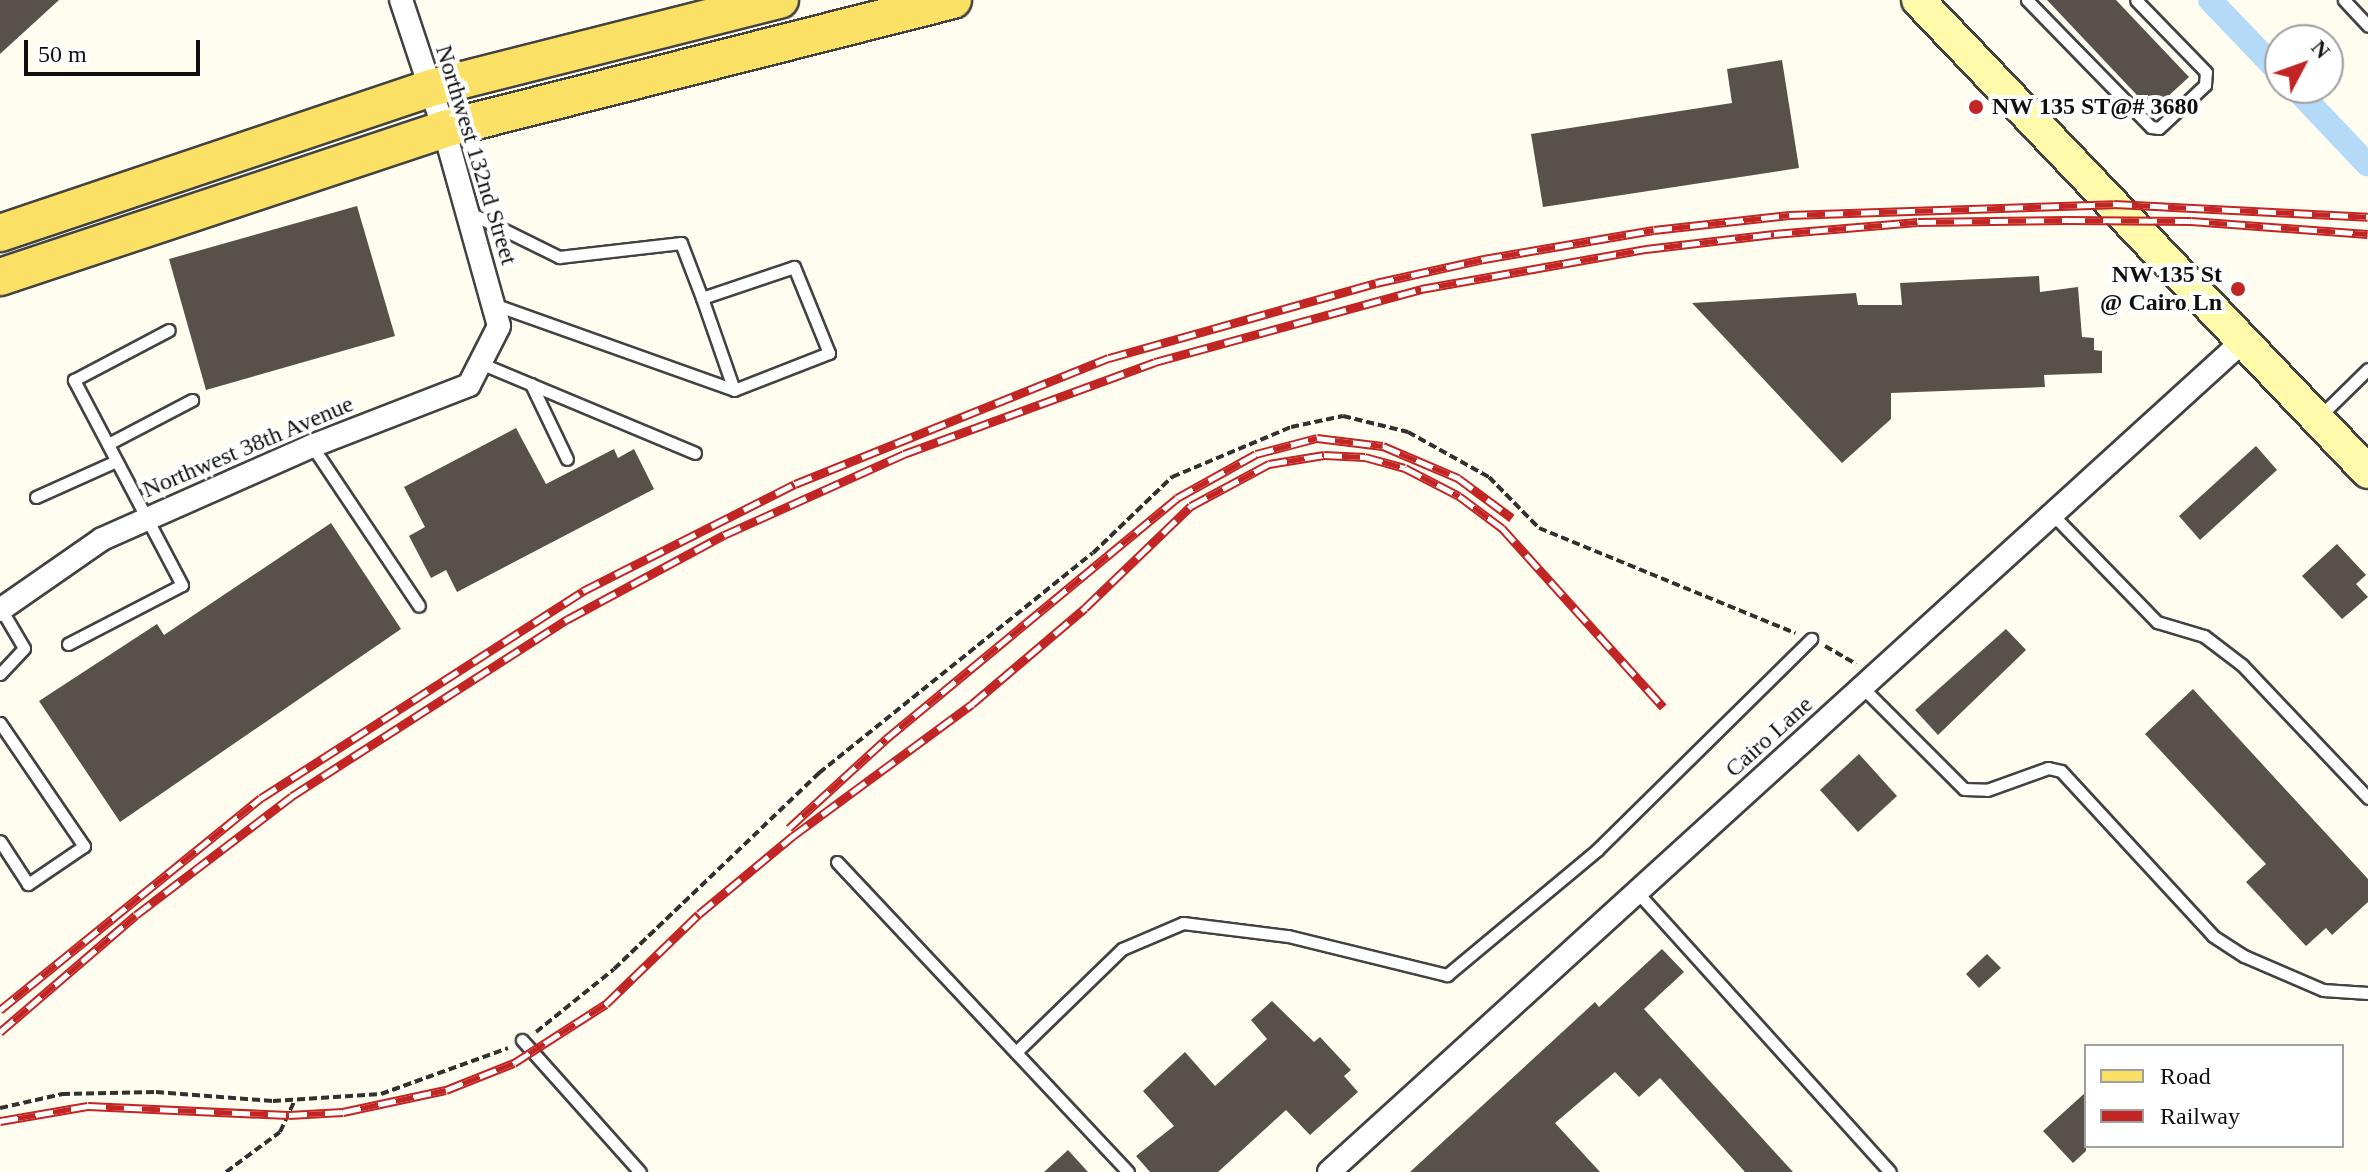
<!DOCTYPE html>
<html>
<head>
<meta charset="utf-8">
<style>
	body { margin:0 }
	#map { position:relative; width:2368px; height:1172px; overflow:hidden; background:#fffdf0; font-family:Georgia,serif }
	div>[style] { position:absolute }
	.canal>* { height:24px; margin:-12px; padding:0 12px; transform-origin:12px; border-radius:12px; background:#b4daf7 }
	.building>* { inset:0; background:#58514b }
	.path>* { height:4px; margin-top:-2px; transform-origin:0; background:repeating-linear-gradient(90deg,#313131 0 8px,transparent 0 12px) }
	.roads { filter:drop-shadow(2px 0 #424242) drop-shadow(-2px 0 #424242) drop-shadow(0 2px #424242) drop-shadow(0 -2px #424242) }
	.service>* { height:11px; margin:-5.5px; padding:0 5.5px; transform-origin:5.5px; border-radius:5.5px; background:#fff }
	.minor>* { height:22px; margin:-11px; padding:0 11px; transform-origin:11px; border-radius:11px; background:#fff }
	.secondary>* { height:32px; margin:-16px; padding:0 16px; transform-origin:16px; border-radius:16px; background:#fffbab }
	.primary>* { height:36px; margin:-18px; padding:0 18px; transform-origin:18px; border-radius:18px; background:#fae065 }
	.rail>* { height:9px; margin-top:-4.5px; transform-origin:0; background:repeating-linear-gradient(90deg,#fff 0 18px,#c22624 0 36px); box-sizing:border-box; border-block:2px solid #c22624 }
	.dots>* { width:22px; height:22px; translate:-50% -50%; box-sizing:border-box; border:4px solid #fff; border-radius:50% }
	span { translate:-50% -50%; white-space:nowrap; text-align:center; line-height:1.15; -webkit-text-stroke:8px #fff; paint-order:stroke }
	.poi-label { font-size:24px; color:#0f0f0f; font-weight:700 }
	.left { translate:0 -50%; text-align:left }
	.right { translate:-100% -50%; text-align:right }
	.street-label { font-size:24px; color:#0f0f0f }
	.legend { position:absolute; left:2084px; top:1044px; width:260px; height:104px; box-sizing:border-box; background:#fff; border:2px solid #9f9f9f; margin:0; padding:10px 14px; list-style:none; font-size:24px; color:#0f0f0f }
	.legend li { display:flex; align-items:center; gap:16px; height:40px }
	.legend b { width:40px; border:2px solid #9f9f9f }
	.north { position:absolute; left:2264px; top:24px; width:80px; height:80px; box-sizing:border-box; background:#fff; border:2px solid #9f9f9f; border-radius:50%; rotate:49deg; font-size:22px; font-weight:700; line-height:32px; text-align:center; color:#0f0f0f }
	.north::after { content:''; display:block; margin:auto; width:28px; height:36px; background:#c22624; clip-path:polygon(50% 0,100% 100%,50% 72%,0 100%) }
	.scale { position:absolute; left:24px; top:40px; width:176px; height:36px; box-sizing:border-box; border:4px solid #0f0f0f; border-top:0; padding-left:10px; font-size:24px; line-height:28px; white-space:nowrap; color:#0f0f0f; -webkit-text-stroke:6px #fff; paint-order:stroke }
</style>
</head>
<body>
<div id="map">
	<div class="canal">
		<i style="left:2210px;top:0;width:101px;rotate:46.2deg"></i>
		<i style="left:2295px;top:88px;width:105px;rotate:46.5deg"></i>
	</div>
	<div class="building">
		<i style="clip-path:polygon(0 0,59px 0,0 54px)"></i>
		<i style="clip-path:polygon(2047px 0,2116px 0,2189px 77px,2152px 111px)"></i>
		<i style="clip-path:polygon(1782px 60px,1799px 168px,1543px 207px,1531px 134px,1732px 103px,1727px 69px)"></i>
		<i style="clip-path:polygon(357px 206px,395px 336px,206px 390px,169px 259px)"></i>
		<i style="clip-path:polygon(2039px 276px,2040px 292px,2078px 287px,2082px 337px,2094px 338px,2094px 350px,2102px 351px,2102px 373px,2044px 375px,2045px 387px,1891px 393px,1891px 419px,1842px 463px,1692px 303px,1856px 293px,1858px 305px,1902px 305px,1900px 283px)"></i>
		<i style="clip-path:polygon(516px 428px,546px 484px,614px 449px,618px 458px,634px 449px,654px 489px,457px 592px,446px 570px,431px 578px,409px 536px,425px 527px,404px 487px)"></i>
		<i style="clip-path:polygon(2256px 446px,2277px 470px,2200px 540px,2179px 516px)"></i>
		<i style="clip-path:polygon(331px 523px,401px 629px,120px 822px,39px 701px,157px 624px,164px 635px)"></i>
		<i style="clip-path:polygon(2337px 544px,2366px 575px,2356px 584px,2368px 597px,2342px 619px,2302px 576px)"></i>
		<i style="clip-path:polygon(2006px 629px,2026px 650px,1938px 735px,1915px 710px)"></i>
		<i style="clip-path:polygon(2193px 689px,2368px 879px,2368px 902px,2332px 935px,2326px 928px,2306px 946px,2246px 882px,2266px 864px,2145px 734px)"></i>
		<i style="clip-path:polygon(1859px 754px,1897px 796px,1858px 832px,1820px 790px)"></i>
		<i style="clip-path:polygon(1662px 949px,1684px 972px,1644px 1009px,1793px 1172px,1745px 1172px,1660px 1078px,1639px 1097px,1615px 1072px,1555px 1123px,1600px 1172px,1410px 1172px,1595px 1002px,1599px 1007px)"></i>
		<i style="clip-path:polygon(1987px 954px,2001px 968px,1979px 988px,1966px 974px)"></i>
		<i style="clip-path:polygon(1272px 1001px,1314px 1042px,1320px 1037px,1351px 1070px,1344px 1076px,1358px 1092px,1310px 1135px,1286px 1110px,1218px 1172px,1150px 1172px,1136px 1156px,1174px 1126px,1143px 1091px,1185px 1052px,1215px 1086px,1267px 1039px,1251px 1020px)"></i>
		<i style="clip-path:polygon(2086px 1092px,2086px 1151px,2073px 1163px,2043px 1131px)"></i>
		<i style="clip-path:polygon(1068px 1150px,1088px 1172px,1044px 1172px)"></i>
	</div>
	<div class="path">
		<i style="left:1825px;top:646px;width:36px;rotate:30deg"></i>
		<i style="left:536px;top:1032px;width:100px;rotate:-38.9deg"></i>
		<i style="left:614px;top:969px;width:284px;rotate:-43.7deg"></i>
		<i style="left:819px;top:773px;width:351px;rotate:-38.8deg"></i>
		<i style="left:1093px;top:553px;width:110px;rotate:-43.9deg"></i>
		<i style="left:1172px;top:477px;width:129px;rotate:-22.8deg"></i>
		<i style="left:1291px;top:427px;width:53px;rotate:-11.9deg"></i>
		<i style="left:1343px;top:416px;width:67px;rotate:13.8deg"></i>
		<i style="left:1408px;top:432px;width:93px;rotate:29.1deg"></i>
		<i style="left:1489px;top:477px;width:71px;rotate:45.6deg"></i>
		<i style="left:1539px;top:528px;width:277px;rotate:22.3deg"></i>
		<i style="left:0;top:1108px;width:64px;rotate:-12.7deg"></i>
		<i style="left:62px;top:1094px;width:94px;rotate:-1.2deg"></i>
		<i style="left:156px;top:1092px;width:117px;rotate:4.4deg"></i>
		<i style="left:273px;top:1101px;width:108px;rotate:-3.7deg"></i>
		<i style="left:381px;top:1094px;width:135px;rotate:-19.9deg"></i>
		<i style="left:226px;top:1172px;width:67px;rotate:-36.5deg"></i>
		<i style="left:280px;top:1132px;width:35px;rotate:-65deg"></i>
	</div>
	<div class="roads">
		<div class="service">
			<i style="left:2027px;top:0;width:177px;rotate:45.7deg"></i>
			<i style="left:2151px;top:127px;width:8px;rotate:7deg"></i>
			<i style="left:2159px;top:128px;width:63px;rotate:-43.1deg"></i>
			<i style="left:2205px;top:85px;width:13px;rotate:-86deg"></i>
			<i style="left:2206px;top:72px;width:100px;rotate:-134.2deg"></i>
			<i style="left:2344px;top:0;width:35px;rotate:47deg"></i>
			<i style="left:468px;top:212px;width:102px;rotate:26.3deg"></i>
			<i style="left:559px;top:257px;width:123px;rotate:-6.5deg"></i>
			<i style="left:681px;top:243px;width:59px;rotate:69.1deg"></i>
			<i style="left:493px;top:304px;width:256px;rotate:19.6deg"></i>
			<i style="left:734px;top:390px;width:102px;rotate:-21.3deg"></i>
			<i style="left:829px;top:353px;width:93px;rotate:-112.1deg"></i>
			<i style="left:794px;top:267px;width:97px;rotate:161.4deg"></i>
			<i style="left:702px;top:298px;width:97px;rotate:70.8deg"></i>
			<i style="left:480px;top:363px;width:233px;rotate:22.7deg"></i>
			<i style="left:531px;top:384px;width:83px;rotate:64.4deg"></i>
			<i style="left:2320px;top:416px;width:67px;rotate:-44.4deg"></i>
			<i style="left:108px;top:444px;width:95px;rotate:-27.6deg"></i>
			<i style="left:312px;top:446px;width:192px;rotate:56.2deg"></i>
			<i style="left:36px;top:497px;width:88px;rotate:-24.2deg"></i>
			<i style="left:2052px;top:514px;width:151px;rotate:45.8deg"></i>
			<i style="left:2157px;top:622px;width:49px;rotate:16.6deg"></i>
			<i style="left:2204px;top:636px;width:48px;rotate:37.3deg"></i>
			<i style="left:2242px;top:665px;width:183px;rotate:46.5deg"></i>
			<i style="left:68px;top:644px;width:128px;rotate:-27.4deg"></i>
			<i style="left:182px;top:585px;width:232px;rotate:-117.8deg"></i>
			<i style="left:74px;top:380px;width:107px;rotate:-27.8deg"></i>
			<i style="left:0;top:674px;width:35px;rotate:-47deg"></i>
			<i style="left:24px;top:648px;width:45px;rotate:-120.5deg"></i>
			<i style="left:1862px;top:687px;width:144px;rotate:45deg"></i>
			<i style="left:1964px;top:789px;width:23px;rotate:2deg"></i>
			<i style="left:1987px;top:790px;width:65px;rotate:-19.8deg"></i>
			<i style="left:2048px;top:768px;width:13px;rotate:13deg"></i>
			<i style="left:2061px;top:771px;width:224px;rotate:47.3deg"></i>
			<i style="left:2213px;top:936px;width:37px;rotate:33deg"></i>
			<i style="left:2244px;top:956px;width:86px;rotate:23.3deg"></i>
			<i style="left:2323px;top:990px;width:45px;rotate:3.8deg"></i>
			<i style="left:0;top:723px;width:149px;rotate:55.7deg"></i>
			<i style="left:84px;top:846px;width:68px;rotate:145.8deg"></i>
			<i style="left:28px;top:884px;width:51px;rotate:-123.1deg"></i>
			<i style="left:837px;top:862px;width:425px;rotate:46.8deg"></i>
			<i style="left:1637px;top:892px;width:377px;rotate:47.9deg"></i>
			<i style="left:522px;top:1040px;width:177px;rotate:48.2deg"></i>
			<i style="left:1016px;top:1052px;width:148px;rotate:-44.2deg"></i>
			<i style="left:1122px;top:949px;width:66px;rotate:-23.1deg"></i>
			<i style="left:1183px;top:923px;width:106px;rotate:7.1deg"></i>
			<i style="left:1288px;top:936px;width:164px;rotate:13.8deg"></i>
			<i style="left:1447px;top:975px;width:195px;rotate:-39.8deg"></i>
			<i style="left:1597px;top:850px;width:301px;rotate:-44.6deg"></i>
		</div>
		<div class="minor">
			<i style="left:0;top:610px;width:124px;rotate:-34.8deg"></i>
			<i style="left:102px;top:539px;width:230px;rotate:-23.9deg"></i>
			<i style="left:312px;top:446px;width:168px;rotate:-21.2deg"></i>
			<i style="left:469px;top:385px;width:66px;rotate:-63deg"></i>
			<i style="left:499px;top:326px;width:205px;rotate:-105.6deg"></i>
			<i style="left:444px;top:129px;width:136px;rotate:-108.4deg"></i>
			<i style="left:1329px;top:1172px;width:1235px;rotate:-42.28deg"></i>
		</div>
		<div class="secondary">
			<i style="left:1918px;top:0;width:652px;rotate:46.37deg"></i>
		</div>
		<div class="primary">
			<i style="left:0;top:233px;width:455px;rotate:-18.6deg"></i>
			<i style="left:431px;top:88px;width:360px;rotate:-14.2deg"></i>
			<i style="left:0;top:277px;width:468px;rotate:-18.4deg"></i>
			<i style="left:444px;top:129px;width:525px;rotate:-14.22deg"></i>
		</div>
	</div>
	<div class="rail">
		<i style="left:789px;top:828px;width:132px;rotate:-42.5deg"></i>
		<i style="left:886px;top:739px;width:378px;rotate:-39.6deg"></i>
		<i style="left:1177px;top:498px;width:90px;rotate:-29.1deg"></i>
		<i style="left:1256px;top:454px;width:63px;rotate:-14.7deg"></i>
		<i style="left:1317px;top:438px;width:66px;rotate:6.9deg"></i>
		<i style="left:1383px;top:446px;width:82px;rotate:23.1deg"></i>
		<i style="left:1458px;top:478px;width:67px;rotate:36.5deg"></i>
		<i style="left:0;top:1010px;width:336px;rotate:-39.1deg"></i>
		<i style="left:261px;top:798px;width:383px;rotate:-32.7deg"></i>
		<i style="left:583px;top:591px;width:237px;rotate:-26.8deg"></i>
		<i style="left:795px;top:484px;width:338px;rotate:-21.9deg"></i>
		<i style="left:1109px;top:358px;width:277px;rotate:-15.7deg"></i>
		<i style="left:1376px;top:283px;width:111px;rotate:-12.5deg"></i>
		<i style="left:1484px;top:259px;width:172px;rotate:-9.7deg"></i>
		<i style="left:1654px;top:230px;width:136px;rotate:-6.3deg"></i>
		<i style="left:1789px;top:215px;width:325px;rotate:-1.9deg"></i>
		<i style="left:2114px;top:204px;width:254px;rotate:2.9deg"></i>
		<i style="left:0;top:1032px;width:179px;rotate:-40.7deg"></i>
		<i style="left:136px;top:915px;width:196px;rotate:-37.3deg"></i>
		<i style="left:292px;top:796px;width:328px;rotate:-32.7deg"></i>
		<i style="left:568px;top:619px;width:177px;rotate:-28.3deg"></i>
		<i style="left:724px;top:535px;width:197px;rotate:-24.2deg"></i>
		<i style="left:904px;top:454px;width:267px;rotate:-20.1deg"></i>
		<i style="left:1155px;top:362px;width:276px;rotate:-15.3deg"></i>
		<i style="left:1421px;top:289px;width:229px;rotate:-10.1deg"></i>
		<i style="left:1646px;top:249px;width:129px;rotate:-6.7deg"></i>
		<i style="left:1774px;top:234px;width:144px;rotate:-4.8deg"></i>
		<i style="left:1918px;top:222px;width:149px;rotate:-0.8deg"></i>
		<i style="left:2067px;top:220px;width:124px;rotate:0.5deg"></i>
		<i style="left:2191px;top:221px;width:177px;rotate:4.2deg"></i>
		<i style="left:0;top:1121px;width:89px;rotate:-9.7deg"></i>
		<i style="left:88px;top:1106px;width:201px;rotate:2.6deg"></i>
		<i style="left:289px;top:1115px;width:54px;rotate:-3.2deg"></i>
		<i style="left:343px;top:1112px;width:105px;rotate:-12.1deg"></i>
		<i style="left:446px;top:1090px;width:73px;rotate:-21.7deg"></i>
		<i style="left:514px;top:1063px;width:109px;rotate:-32.7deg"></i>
		<i style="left:606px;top:1004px;width:129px;rotate:-44.1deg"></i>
		<i style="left:699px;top:914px;width:122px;rotate:-39.7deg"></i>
		<i style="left:793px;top:836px;width:222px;rotate:-36.4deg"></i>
		<i style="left:972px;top:704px;width:148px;rotate:-40.3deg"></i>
		<i style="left:1085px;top:608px;width:147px;rotate:-43.9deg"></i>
		<i style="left:1191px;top:506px;width:89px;rotate:-28.3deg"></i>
		<i style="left:1269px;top:464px;width:56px;rotate:-9.3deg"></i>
		<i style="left:1324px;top:455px;width:41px;rotate:2.8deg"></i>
		<i style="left:1365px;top:457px;width:41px;rotate:15.4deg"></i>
		<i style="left:1405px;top:468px;width:61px;rotate:27.4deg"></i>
		<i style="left:1459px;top:496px;width:54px;rotate:36.7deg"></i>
		<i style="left:1502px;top:528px;width:241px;rotate:48deg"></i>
	</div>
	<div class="dots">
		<i style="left:1976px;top:107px;background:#c22624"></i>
		<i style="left:2238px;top:289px;background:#c22624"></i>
	</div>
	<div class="poi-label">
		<span class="left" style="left:1992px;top:107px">NW 135 ST@# 3680</span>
		<span class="right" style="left:2222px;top:289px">NW 135 St<br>@ Cairo Ln</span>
	</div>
	<div class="street-label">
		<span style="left:476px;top:155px;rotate:73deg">Northwest 132nd Street</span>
		<span style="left:248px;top:447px;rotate:-23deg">Northwest 38th Avenue</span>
		<span style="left:1769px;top:737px;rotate:-42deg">Cairo Lane</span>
	</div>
	<ul class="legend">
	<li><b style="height:10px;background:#fae065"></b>Road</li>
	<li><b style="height:10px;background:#c22624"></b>Railway</li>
	</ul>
	<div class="north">N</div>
	<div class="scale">50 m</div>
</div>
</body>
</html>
